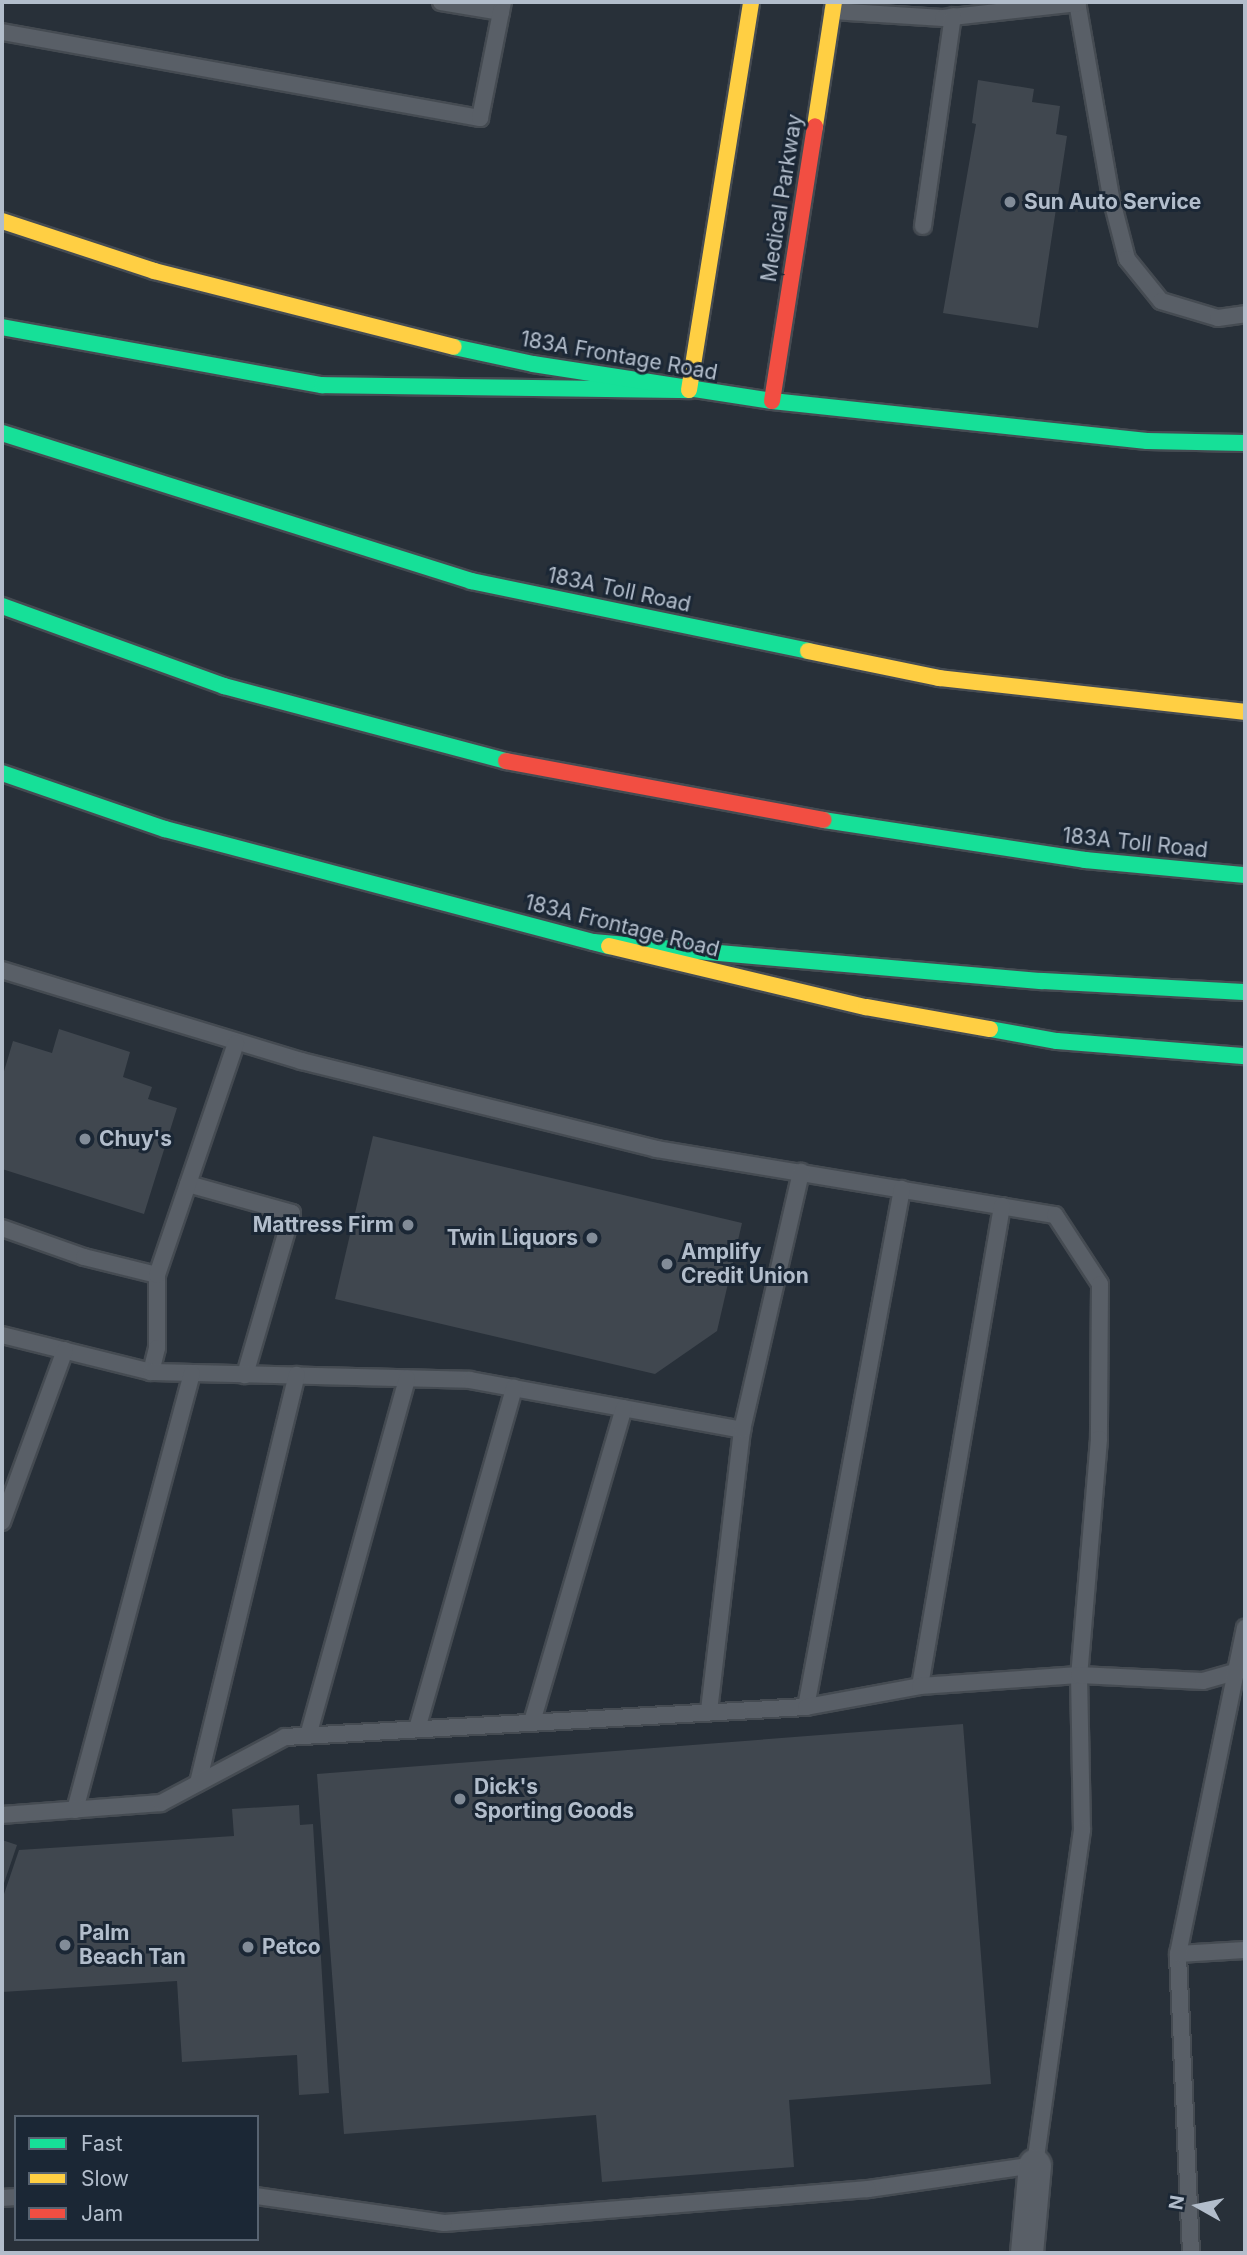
<!DOCTYPE html>
<html>
<head>
<meta charset="utf-8">
<style>
	body { margin:0 }
	#map { position:relative; width:1247px; height:2255px; overflow:hidden; background:#283039; font-family:Inter,sans-serif }
	div>[style] { position:absolute }
	.building>* { inset:0; background:#40474f }
	.roads { filter:drop-shadow(2px 0 #454b52) drop-shadow(-2px 0 #454b52) drop-shadow(0 2px #454b52) drop-shadow(0 -2px #454b52) }
	.lane>* { height:16px; margin:-8px; padding:0 8px; transform-origin:8px; border-radius:8px; background:#595f67 }
	.street>* { height:32px; margin:-16px; padding:0 16px; transform-origin:16px; border-radius:16px; background:#595f67 }
	.fast>* { height:16px; margin:-8px; padding:0 8px; transform-origin:8px; border-radius:8px; background:#16e098 }
	.slow>* { height:16px; margin:-8px; padding:0 8px; transform-origin:8px; border-radius:8px; background:#ffcf43 }
	.jam>* { height:16px; margin:-8px; padding:0 8px; transform-origin:8px; border-radius:8px; background:#f24e42 }
	.dots>* { width:19px; height:19px; translate:-50% -50%; box-sizing:border-box; border:4px solid #1b2735; border-radius:50% }
	span { translate:-50% -50%; white-space:nowrap; text-align:center; line-height:1.15; -webkit-text-stroke:6px #1b2735; paint-order:stroke }
	.street-label { font-size:21px; color:#b2bdcb }
	.poi-label { font-size:21px; color:#b2bdcb; font-weight:700 }
	.left { translate:0 -50%; text-align:left }
	.right { translate:-100% -50%; text-align:right }
	.frame { position:absolute; inset:0; border:4px solid #b2bdcb; pointer-events:none }
	.legend { position:absolute; left:14px; top:2115px; width:245px; height:126px; box-sizing:border-box; background:#1b2735; border:2px solid #576371; margin:0; padding:9px 12px; list-style:none; font-size:21px; color:#b2bdcb }
	.legend li { display:flex; align-items:center; gap:14px; height:35px }
	.legend b { width:35px; border:2px solid #576371 }
	.north { position:absolute; left:1163px; top:2171px; width:70px; height:70px; -webkit-text-stroke:5px #1b2735; paint-order:stroke; rotate:279deg; font-size:19px; font-weight:700; line-height:28px; text-align:center; color:#b2bdcb }
	.north::after { content:''; display:block; margin:auto; width:24px; height:32px; background:#b2bdcb; clip-path:polygon(50% 0,100% 100%,50% 72%,0 100%) }
</style>
</head>
<body>
<div id="map">
	<div class="building">
		<i style="clip-path:polygon(978px 80px,1034px 89px,1032px 102px,1060px 106px,1056px 134px,1067px 136px,1038px 328px,943px 313px,976px 124px,972px 123px)"></i>
		<i style="clip-path:polygon(59px 1029px,130px 1052px,123px 1077px,152px 1087px,148px 1099px,177px 1108px,144px 1214px,2px 1169px,2px 1078px,13px 1041px,52px 1053px)"></i>
		<i style="clip-path:polygon(373px 1136px,742px 1223px,717px 1331px,655px 1374px,335px 1299px)"></i>
		<i style="clip-path:polygon(963px 1724px,991px 2084px,789px 2100px,794px 2167px,602px 2182px,596px 2115px,344px 2134px,317px 1774px)"></i>
		<i style="clip-path:polygon(299px 1805px,300px 1825px,313px 1824px,329px 2093px,299px 2095px,297px 2055px,182px 2062px,177px 1981px,2px 1992px,2px 1900px,19px 1850px,234px 1836px,232px 1809px)"></i>
		<i style="clip-path:polygon(2px 1840px,17px 1845px,2px 1889px)"></i>
	</div>
	<div class="roads">
		<div class="lane">
			<i style="left:441px;top:2px;width:61px;rotate:9.5deg"></i>
			<i style="left:501px;top:12px;width:10px;rotate:-79deg"></i>
			<i style="left:1077px;top:2px;width:198px;rotate:80.1deg"></i>
			<i style="left:1111px;top:197px;width:64px;rotate:75.5deg"></i>
			<i style="left:1127px;top:259px;width:54px;rotate:51deg"></i>
			<i style="left:1161px;top:301px;width:59px;rotate:16.6deg"></i>
			<i style="left:1218px;top:318px;width:27px;rotate:-8deg"></i>
			<i style="left:832px;top:11px;width:111px;rotate:3.6deg"></i>
			<i style="left:943px;top:18px;width:136px;rotate:-6.3deg"></i>
			<i style="left:2px;top:32px;width:486px;rotate:10.2deg"></i>
			<i style="left:480px;top:118px;width:108px;rotate:-78.8deg"></i>
			<i style="left:923px;top:226px;width:212px;rotate:-81.9deg"></i>
			<i style="left:2px;top:970px;width:313px;rotate:16.9deg"></i>
			<i style="left:301px;top:1061px;width:366px;rotate:13.9deg"></i>
			<i style="left:656px;top:1149px;width:404px;rotate:9.4deg"></i>
			<i style="left:1055px;top:1215px;width:82px;rotate:56.9deg"></i>
			<i style="left:1100px;top:1284px;width:155px;rotate:90.4deg"></i>
			<i style="left:1099px;top:1439px;width:237px;rotate:94.8deg"></i>
			<i style="left:1079px;top:1675px;width:155px;rotate:88.9deg"></i>
			<i style="left:1082px;top:1830px;width:338px;rotate:98deg"></i>
			<i style="left:1035px;top:2165px;width:169px;rotate:171.8deg"></i>
			<i style="left:868px;top:2189px;width:425px;rotate:175.4deg"></i>
			<i style="left:444px;top:2223px;width:189px;rotate:-171.8deg"></i>
			<i style="left:188px;top:1184px;width:108px;rotate:15.6deg"></i>
			<i style="left:292px;top:1213px;width:169px;rotate:106.2deg"></i>
			<i style="left:2px;top:1228px;width:87px;rotate:19.5deg"></i>
			<i style="left:84px;top:1257px;width:75px;rotate:13.9deg"></i>
			<i style="left:157px;top:1275px;width:73px;rotate:90deg"></i>
			<i style="left:157px;top:1348px;width:25px;rotate:104deg"></i>
			<i style="left:157px;top:1275px;width:245px;rotate:-71.2deg"></i>
			<i style="left:2px;top:1335px;width:154px;rotate:13.9deg"></i>
			<i style="left:151px;top:1372px;width:319px;rotate:1.4deg"></i>
			<i style="left:470px;top:1380px;width:277px;rotate:10.4deg"></i>
			<i style="left:742px;top:1430px;width:284px;rotate:96.7deg"></i>
			<i style="left:742px;top:1430px;width:265px;rotate:-77.1deg"></i>
			<i style="left:2px;top:1522px;width:183px;rotate:-69.9deg"></i>
			<i style="left:920px;top:1686px;width:487px;rotate:-80.3deg"></i>
			<i style="left:806px;top:1707px;width:527px;rotate:-79.5deg"></i>
			<i style="left:532px;top:1722px;width:327px;rotate:-73.7deg"></i>
			<i style="left:417px;top:1729px;width:355px;rotate:-74.1deg"></i>
			<i style="left:308px;top:1736px;width:371px;rotate:-74.5deg"></i>
			<i style="left:198px;top:1783px;width:420px;rotate:-76.4deg"></i>
			<i style="left:75px;top:1810px;width:452px;rotate:-75deg"></i>
			<i style="left:2px;top:1815px;width:159px;rotate:-4.3deg"></i>
			<i style="left:161px;top:1803px;width:140px;rotate:-28deg"></i>
			<i style="left:285px;top:1737px;width:522px;rotate:-3.3deg"></i>
			<i style="left:806px;top:1707px;width:116px;rotate:-10.4deg"></i>
			<i style="left:920px;top:1686px;width:159px;rotate:-4deg"></i>
			<i style="left:1079px;top:1675px;width:124px;rotate:2.8deg"></i>
			<i style="left:1203px;top:1681px;width:44px;rotate:-15.9deg"></i>
			<i style="left:1178px;top:1954px;width:67px;rotate:-3.4deg"></i>
			<i style="left:2px;top:2198px;width:14px;rotate:-4deg"></i>
			<i style="left:1191px;top:2253px;width:299px;rotate:-92.5deg"></i>
			<i style="left:1178px;top:1954px;width:333px;rotate:-78.4deg"></i>
		</div>
		<div class="street">
			<i style="left:1027px;top:2253px;width:88px;rotate:-84.8deg"></i>
		</div>
		<div class="fast">
			<i style="left:2px;top:327px;width:325px;rotate:10.3deg"></i>
			<i style="left:322px;top:385px;width:367px;rotate:0.8deg"></i>
			<i style="left:454px;top:347px;width:81px;rotate:12.1deg"></i>
			<i style="left:533px;top:364px;width:242px;rotate:8.8deg"></i>
			<i style="left:772px;top:401px;width:377px;rotate:6.1deg"></i>
			<i style="left:1147px;top:441px;width:98px;rotate:1.2deg"></i>
			<i style="left:2px;top:433px;width:492px;rotate:17.5deg"></i>
			<i style="left:471px;top:581px;width:344px;rotate:11.7deg"></i>
			<i style="left:2px;top:606px;width:236px;rotate:19.8deg"></i>
			<i style="left:224px;top:686px;width:292px;rotate:14.9deg"></i>
			<i style="left:2px;top:773px;width:172px;rotate:19deg"></i>
			<i style="left:165px;top:829px;width:459px;rotate:14.8deg"></i>
			<i style="left:824px;top:820px;width:264px;rotate:8.7deg"></i>
			<i style="left:1085px;top:860px;width:161px;rotate:5.4deg"></i>
			<i style="left:593px;top:942px;width:451px;rotate:5deg"></i>
			<i style="left:1042px;top:981px;width:203px;rotate:3.1deg"></i>
			<i style="left:990px;top:1029px;width:68px;rotate:10.2deg"></i>
			<i style="left:1057px;top:1041px;width:189px;rotate:4.6deg"></i>
		</div>
		<div class="slow">
			<i style="left:815px;top:126px;width:125px;rotate:-81.3deg"></i>
			<i style="left:2px;top:221px;width:160px;rotate:18.2deg"></i>
			<i style="left:154px;top:271px;width:309px;rotate:14.2deg"></i>
			<i style="left:689px;top:390px;width:393px;rotate:-80.9deg"></i>
			<i style="left:808px;top:651px;width:134px;rotate:11.6deg"></i>
			<i style="left:939px;top:678px;width:308px;rotate:6.3deg"></i>
			<i style="left:609px;top:946px;width:264px;rotate:13.4deg"></i>
			<i style="left:866px;top:1007px;width:126px;rotate:10.1deg"></i>
		</div>
		<div class="jam">
			<i style="left:772px;top:401px;width:278px;rotate:-81.1deg"></i>
			<i style="left:506px;top:761px;width:323px;rotate:10.5deg"></i>
		</div>
	</div>
	<div class="dots">
		<i style="left:1010px;top:202px;background:#828c98"></i>
		<i style="left:85px;top:1139px;background:#828c98"></i>
		<i style="left:408px;top:1225px;background:#828c98"></i>
		<i style="left:592px;top:1238px;background:#828c98"></i>
		<i style="left:667px;top:1264px;background:#828c98"></i>
		<i style="left:460px;top:1799px;background:#828c98"></i>
		<i style="left:65px;top:1945px;background:#828c98"></i>
		<i style="left:248px;top:1947px;background:#828c98"></i>
	</div>
	<div class="street-label">
		<span style="left:782px;top:198px;rotate:-81deg">Medical Parkway</span>
		<span style="left:619px;top:356px;rotate:10deg">183A Frontage Road</span>
		<span style="left:619px;top:590px;rotate:12deg">183A Toll Road</span>
		<span style="left:1135px;top:843px;rotate:6deg">183A Toll Road</span>
		<span style="left:622px;top:926px;rotate:14deg">183A Frontage Road</span>
	</div>
	<div class="poi-label">
		<span class="left" style="left:1024px;top:202px">Sun Auto Service</span>
		<span class="left" style="left:99px;top:1139px">Chuy's</span>
		<span class="right" style="left:394px;top:1225px">Mattress Firm</span>
		<span class="right" style="left:578px;top:1238px">Twin Liquors</span>
		<span class="left" style="left:681px;top:1264px">Amplify<br>Credit Union</span>
		<span class="left" style="left:474px;top:1799px">Dick's<br>Sporting Goods</span>
		<span class="left" style="left:79px;top:1945px">Palm<br>Beach Tan</span>
		<span class="left" style="left:262px;top:1947px">Petco</span>
	</div>
	<div class="frame"></div>
	<ul class="legend">
	<li><b style="height:9px;background:#16e098"></b>Fast</li>
	<li><b style="height:9px;background:#ffcf43"></b>Slow</li>
	<li><b style="height:9px;background:#f24e42"></b>Jam</li>
	</ul>
	<div class="north">N</div>
</div>
</body>
</html>
